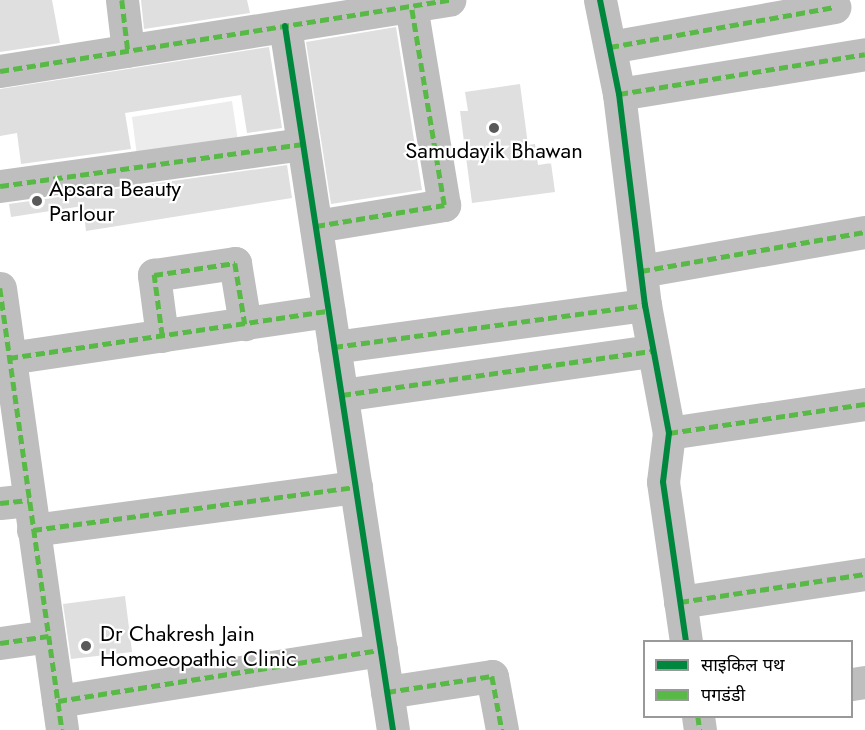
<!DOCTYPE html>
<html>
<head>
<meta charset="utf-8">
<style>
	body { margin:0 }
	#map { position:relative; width:865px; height:730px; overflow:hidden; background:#fff; font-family:Jost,"Noto Sans Devanagari",sans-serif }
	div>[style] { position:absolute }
	.green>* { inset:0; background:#ececec }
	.building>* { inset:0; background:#dfdfdf }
	.minor>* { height:33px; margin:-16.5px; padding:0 16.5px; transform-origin:16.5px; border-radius:16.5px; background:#bebebe }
	.quiet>* { height:4.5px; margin-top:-2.25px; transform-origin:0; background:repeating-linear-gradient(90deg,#58b947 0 9px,transparent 0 13.5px) }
	.cycleway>* { height:6px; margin:-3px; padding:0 3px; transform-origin:3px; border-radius:3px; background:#00873e }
	.dots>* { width:16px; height:16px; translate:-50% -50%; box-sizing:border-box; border:3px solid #fff; border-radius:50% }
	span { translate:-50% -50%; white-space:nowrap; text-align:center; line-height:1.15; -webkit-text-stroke:4.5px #fff; paint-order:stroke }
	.poi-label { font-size:22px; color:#000 }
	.left { translate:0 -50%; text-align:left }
	.legend { position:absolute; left:643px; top:640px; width:210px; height:78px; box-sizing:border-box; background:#fff; border:2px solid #999; margin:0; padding:8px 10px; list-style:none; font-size:18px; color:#000 }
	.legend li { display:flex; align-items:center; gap:12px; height:30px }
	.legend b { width:30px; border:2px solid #999 }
</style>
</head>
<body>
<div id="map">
	<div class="green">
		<i style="clip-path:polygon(232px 101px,238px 141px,137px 156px,132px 117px)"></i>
	</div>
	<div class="building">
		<i style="clip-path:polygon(0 0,52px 0,60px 43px,0 52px)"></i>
		<i style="clip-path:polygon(141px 0,247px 0,250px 13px,144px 29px)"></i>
		<i style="clip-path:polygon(396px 27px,422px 190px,331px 204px,306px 42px)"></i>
		<i style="clip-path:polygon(269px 47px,282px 128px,247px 133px,241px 95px,125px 113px,131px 149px,21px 164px,17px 133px,0 136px,0 89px)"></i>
		<i style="clip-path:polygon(520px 84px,528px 145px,535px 144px,538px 165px,551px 163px,555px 192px,472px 203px,460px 111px,468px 111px,465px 92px)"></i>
		<i style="clip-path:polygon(287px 165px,292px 198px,86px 231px,83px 206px,11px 217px,9px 204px)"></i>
		<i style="clip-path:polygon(125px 596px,132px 652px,71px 659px,63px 604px)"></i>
	</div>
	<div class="minor">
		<i style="left:122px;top:0;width:51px;rotate:83.3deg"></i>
		<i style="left:600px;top:0;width:96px;rotate:78.6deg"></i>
		<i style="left:619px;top:94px;width:213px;rotate:83deg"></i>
		<i style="left:645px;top:305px;width:130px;rotate:79.4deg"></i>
		<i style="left:669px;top:433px;width:49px;rotate:97deg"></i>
		<i style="left:663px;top:482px;width:162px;rotate:81.8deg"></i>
		<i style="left:285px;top:26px;width:712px;rotate:81.28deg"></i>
		<i style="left:610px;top:47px;width:228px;rotate:-10.1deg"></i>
		<i style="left:0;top:71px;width:455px;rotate:-9deg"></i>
		<i style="left:619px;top:94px;width:249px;rotate:-9.2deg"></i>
		<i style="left:0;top:186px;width:306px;rotate:-7.9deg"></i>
		<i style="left:316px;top:226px;width:130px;rotate:-9.3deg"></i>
		<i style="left:444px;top:205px;width:202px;rotate:-99.4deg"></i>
		<i style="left:641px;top:271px;width:227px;rotate:-9.9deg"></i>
		<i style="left:0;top:288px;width:446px;rotate:82deg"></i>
		<i style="left:162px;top:336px;width:62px;rotate:-97.5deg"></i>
		<i style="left:154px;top:275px;width:82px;rotate:-8.4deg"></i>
		<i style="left:235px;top:263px;width:62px;rotate:80.7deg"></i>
		<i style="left:334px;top:347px;width:314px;rotate:-7.7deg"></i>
		<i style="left:9px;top:358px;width:323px;rotate:-8.4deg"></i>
		<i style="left:342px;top:395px;width:314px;rotate:-8.1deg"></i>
		<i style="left:669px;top:433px;width:198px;rotate:-8.4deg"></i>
		<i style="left:0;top:503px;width:29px;rotate:-6deg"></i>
		<i style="left:33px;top:530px;width:326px;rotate:-7.6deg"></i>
		<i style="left:680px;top:602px;width:187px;rotate:-8.6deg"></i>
		<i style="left:0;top:643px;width:49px;rotate:-8.1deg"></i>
		<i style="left:852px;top:684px;width:13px;rotate:-9deg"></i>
		<i style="left:387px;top:692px;width:106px;rotate:-8.7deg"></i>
		<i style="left:492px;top:676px;width:55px;rotate:79.5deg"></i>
		<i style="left:58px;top:701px;width:327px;rotate:-9deg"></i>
		<i style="left:698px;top:716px;width:14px;rotate:82deg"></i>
	</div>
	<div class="quiet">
		<i style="left:122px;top:0;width:51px;rotate:83.3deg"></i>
		<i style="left:610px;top:47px;width:228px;rotate:-10.1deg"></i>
		<i style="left:0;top:71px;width:455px;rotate:-9deg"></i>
		<i style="left:619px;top:94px;width:249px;rotate:-9.2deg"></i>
		<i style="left:0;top:186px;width:306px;rotate:-7.9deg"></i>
		<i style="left:316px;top:226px;width:130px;rotate:-9.3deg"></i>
		<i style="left:444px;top:205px;width:202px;rotate:-99.4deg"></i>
		<i style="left:641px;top:271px;width:227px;rotate:-9.9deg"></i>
		<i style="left:0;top:288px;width:446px;rotate:82deg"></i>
		<i style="left:162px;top:336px;width:62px;rotate:-97.5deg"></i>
		<i style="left:154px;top:275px;width:82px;rotate:-8.4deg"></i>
		<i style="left:235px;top:263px;width:62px;rotate:80.7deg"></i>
		<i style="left:334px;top:347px;width:314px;rotate:-7.7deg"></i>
		<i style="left:9px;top:358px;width:323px;rotate:-8.4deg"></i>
		<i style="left:342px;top:395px;width:314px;rotate:-8.1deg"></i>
		<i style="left:669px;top:433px;width:198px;rotate:-8.4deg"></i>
		<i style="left:0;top:503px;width:29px;rotate:-6deg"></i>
		<i style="left:33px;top:530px;width:326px;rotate:-7.6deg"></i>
		<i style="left:680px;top:602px;width:187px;rotate:-8.6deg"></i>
		<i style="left:0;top:643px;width:49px;rotate:-8.1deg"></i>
		<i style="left:387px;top:692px;width:106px;rotate:-8.7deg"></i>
		<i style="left:492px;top:676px;width:55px;rotate:79.5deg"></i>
		<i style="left:58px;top:701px;width:327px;rotate:-9deg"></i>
		<i style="left:698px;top:716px;width:14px;rotate:82deg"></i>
	</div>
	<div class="cycleway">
		<i style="left:600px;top:0;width:96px;rotate:78.6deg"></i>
		<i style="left:619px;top:94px;width:213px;rotate:83deg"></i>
		<i style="left:645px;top:305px;width:130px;rotate:79.4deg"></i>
		<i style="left:669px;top:433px;width:49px;rotate:97deg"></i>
		<i style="left:663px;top:482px;width:162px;rotate:81.8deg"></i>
		<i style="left:285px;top:26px;width:712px;rotate:81.28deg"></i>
	</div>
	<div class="dots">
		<i style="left:494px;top:128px;background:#595959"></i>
		<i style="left:37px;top:201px;background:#595959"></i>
		<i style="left:86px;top:646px;background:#595959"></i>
	</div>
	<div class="poi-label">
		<span style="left:494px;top:151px">Samudayik Bhawan</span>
		<span class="left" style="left:49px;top:201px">Apsara Beauty<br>Parlour</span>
		<span class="left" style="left:100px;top:646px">Dr Chakresh Jain<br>Homoeopathic Clinic</span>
	</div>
	<ul class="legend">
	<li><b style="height:8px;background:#00873e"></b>साइकिल पथ</li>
	<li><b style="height:8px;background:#58b947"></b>पगडंडी</li>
	</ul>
</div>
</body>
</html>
